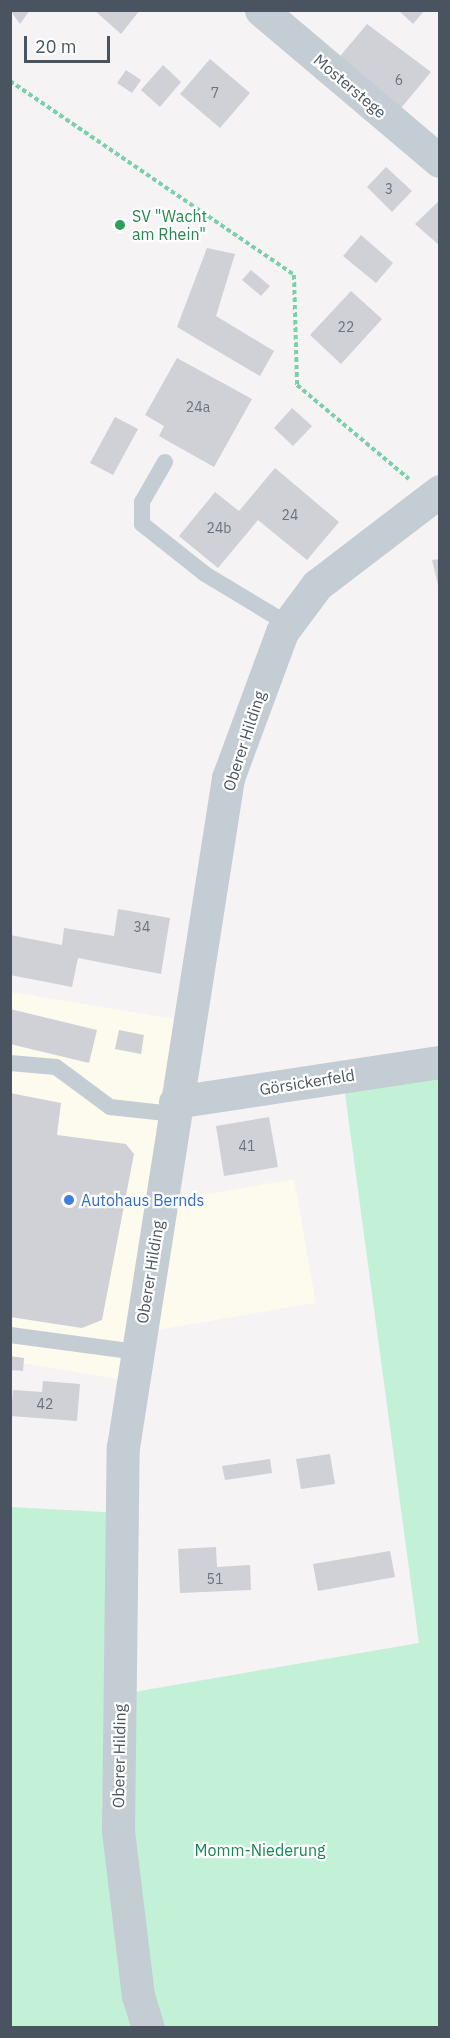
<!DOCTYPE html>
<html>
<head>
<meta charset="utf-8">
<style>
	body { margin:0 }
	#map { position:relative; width:450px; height:2038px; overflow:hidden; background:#f5f3f3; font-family:"IBM Plex Sans",sans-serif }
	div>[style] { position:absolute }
	.commercial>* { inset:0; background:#fdfaee }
	.green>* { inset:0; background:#c2f1d7 }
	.building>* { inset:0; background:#cfd1d7 }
	.path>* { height:4px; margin-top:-2px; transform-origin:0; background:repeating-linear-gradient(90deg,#7ad0ab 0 4.5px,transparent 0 7.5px) }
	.lane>* { height:16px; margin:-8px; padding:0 8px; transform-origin:8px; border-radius:8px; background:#c4ccd4 }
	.street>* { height:33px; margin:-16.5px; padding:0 16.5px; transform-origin:16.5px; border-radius:16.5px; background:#c4ccd4 }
	.dots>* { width:16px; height:16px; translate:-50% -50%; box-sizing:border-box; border:3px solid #fff; border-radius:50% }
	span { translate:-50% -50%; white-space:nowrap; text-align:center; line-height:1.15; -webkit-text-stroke:4.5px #fff; paint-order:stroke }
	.number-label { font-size:14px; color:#6b737e }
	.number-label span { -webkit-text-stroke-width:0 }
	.street-label { font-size:16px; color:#4a5460 }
	.leisure-label { font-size:16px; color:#27864d }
	.left { translate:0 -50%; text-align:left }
	.shop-label { font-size:16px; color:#366cbe }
	.park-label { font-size:16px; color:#178555 }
	.frame { position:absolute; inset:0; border:12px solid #4a5460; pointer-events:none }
	.scale { position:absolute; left:24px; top:36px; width:86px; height:27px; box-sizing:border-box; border:3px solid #4a5460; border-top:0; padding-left:8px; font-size:18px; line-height:21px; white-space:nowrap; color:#4a5460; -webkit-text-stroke:4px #fff; paint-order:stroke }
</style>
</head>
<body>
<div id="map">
	<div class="commercial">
		<i style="clip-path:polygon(10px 992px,175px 1019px,118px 1379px,11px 1361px)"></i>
		<i style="clip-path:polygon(294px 1179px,316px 1303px,157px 1330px,172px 1200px)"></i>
	</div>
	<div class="green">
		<i style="clip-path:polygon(439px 1072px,439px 2027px,11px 2027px,10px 1507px,122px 1513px,116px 1695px,419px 1643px,344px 1086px)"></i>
	</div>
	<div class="building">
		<i style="clip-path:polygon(10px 10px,30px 10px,20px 24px)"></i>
		<i style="clip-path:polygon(94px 10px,140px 10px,121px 34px)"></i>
		<i style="clip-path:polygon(398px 10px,425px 10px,413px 24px)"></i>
		<i style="clip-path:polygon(367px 24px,431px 72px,397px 113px,336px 61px)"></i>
		<i style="clip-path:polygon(210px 59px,250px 93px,220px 128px,180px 94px)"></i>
		<i style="clip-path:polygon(163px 65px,181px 82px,160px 107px,141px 90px)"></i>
		<i style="clip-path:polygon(126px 70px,141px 80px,132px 93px,117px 83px)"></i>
		<i style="clip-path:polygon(386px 167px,412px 191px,392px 212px,367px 187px)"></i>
		<i style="clip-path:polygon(440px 200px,440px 246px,415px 224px)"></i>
		<i style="clip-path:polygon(361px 235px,393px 263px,376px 283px,343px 256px)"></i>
		<i style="clip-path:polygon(207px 248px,235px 254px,216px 316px,274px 351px,260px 376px,177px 327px)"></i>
		<i style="clip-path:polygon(251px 270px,270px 286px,261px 296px,242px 280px)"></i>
		<i style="clip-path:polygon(351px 291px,382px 319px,341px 364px,310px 335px)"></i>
		<i style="clip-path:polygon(177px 358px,252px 399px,214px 467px,159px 436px,164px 426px,145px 415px)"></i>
		<i style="clip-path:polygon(292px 408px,312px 426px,293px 446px,274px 428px)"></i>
		<i style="clip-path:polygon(115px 417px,138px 429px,113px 475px,90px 463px)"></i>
		<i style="clip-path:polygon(275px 468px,339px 522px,307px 560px,258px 520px,218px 568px,179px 536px,215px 492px,239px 511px)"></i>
		<i style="clip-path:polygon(440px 559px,440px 589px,439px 589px,432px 560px)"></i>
		<i style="clip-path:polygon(118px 909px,170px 918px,161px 974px,78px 958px,72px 987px,10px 975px,10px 935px,62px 945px,64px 928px,114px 936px)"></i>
		<i style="clip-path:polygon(10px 1009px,97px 1030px,89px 1063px,10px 1044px)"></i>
		<i style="clip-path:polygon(119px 1030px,144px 1035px,141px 1054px,115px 1049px)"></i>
		<i style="clip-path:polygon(10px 1093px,61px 1103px,57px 1135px,126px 1144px,134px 1154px,102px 1320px,82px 1328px,10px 1317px)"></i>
		<i style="clip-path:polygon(269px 1117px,278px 1167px,224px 1176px,216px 1126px)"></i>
		<i style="clip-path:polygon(10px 1356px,24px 1358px,23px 1371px,10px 1370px)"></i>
		<i style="clip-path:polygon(43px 1381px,80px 1384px,77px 1421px,11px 1416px,13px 1390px,42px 1392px)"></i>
		<i style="clip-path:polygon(330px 1454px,335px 1484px,301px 1489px,296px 1459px)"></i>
		<i style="clip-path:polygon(270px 1459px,272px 1473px,225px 1480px,222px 1466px)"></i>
		<i style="clip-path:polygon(216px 1547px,217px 1567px,250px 1565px,251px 1590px,180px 1593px,178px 1549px)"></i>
		<i style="clip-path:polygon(390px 1551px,395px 1577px,318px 1591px,313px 1564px)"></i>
	</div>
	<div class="path">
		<i style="left:10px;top:81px;width:344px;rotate:34.3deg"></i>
		<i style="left:294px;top:275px;width:110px;rotate:88.4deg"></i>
		<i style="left:297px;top:385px;width:146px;rotate:40deg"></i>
	</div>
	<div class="lane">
		<i style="left:165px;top:462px;width:46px;rotate:119.9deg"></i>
		<i style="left:142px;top:502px;width:22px;rotate:90deg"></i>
		<i style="left:142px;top:524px;width:80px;rotate:38.4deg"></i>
		<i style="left:205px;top:574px;width:97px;rotate:31.1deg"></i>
		<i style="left:10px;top:1063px;width:46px;rotate:5deg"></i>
		<i style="left:56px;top:1067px;width:67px;rotate:36.5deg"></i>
		<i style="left:110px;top:1107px;width:63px;rotate:6.3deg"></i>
		<i style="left:10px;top:1335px;width:129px;rotate:7.6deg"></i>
	</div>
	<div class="street">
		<i style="left:261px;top:10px;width:234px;rotate:40.2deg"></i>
		<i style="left:175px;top:1102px;width:268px;rotate:-8.6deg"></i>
		<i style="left:148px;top:2028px;width:34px;rotate:-107deg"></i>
		<i style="left:138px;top:1996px;width:167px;rotate:-96.9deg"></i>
		<i style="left:118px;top:1830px;width:383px;rotate:-89.3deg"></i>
		<i style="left:123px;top:1447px;width:677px;rotate:-81.08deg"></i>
		<i style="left:228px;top:778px;width:156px;rotate:-69.7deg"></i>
		<i style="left:282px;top:632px;width:59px;rotate:-53.3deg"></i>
		<i style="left:317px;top:585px;width:155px;rotate:-37.4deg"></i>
	</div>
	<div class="dots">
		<i style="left:120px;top:225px;background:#2e9e5b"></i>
		<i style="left:69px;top:1200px;background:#3f7fe0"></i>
	</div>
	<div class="number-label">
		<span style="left:399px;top:80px">6</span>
		<span style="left:215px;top:93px">7</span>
		<span style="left:389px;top:189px">3</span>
		<span style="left:346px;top:327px">22</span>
		<span style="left:198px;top:407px">24a</span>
		<span style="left:290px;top:515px">24</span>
		<span style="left:219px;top:528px">24b</span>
		<span style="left:142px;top:927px">34</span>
		<span style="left:247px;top:1146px">41</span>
		<span style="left:45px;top:1404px">42</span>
		<span style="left:215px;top:1579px">51</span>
	</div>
	<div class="street-label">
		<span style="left:350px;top:86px;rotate:40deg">Mosterstege</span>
		<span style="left:244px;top:741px;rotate:-72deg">Oberer Hilding</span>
		<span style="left:307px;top:1082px;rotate:-9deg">Görsickerfeld</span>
		<span style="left:150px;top:1272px;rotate:-81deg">Oberer Hilding</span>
		<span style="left:119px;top:1756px;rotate:-89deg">Oberer Hilding</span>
	</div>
	<div class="leisure-label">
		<span class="left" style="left:132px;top:225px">SV "Wacht<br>am Rhein"</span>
	</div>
	<div class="shop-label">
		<span class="left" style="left:81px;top:1200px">Autohaus Bernds</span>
	</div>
	<div class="park-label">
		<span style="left:260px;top:1850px">Momm-Niederung</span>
	</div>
	<div class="frame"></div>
	<div class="scale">20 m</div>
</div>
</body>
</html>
